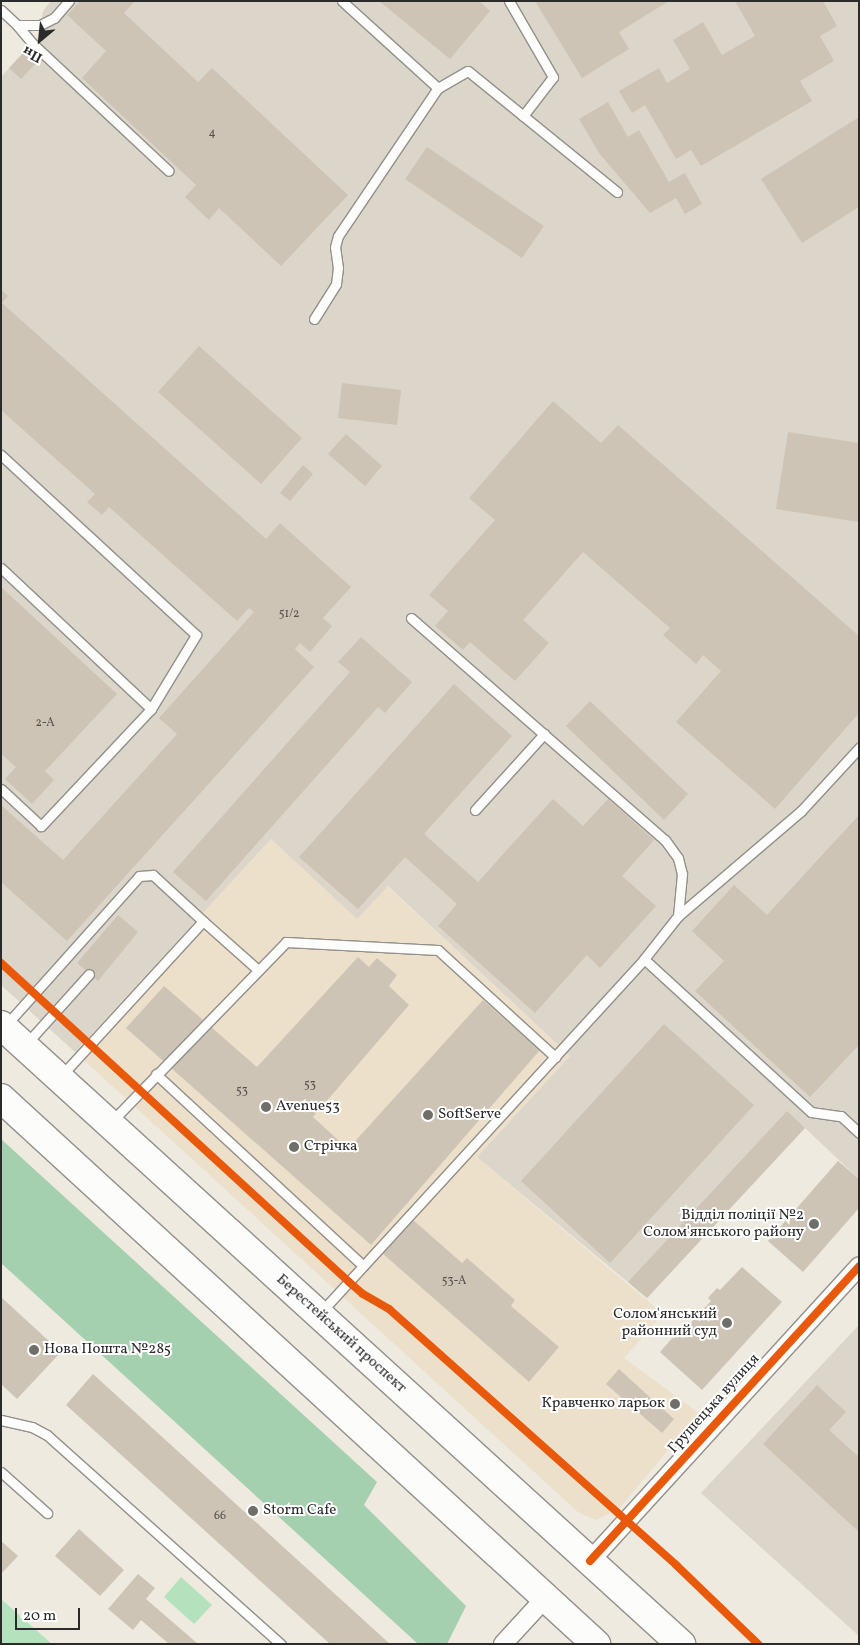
<!DOCTYPE html>
<html>
<head>
<meta charset="utf-8">
<style>
	body { margin:0 }
	#map { position:relative; width:860px; height:1645px; overflow:hidden; background:#eeeadf; font-family:Vollkorn,serif }
	div>[style] { position:absolute }
	.built>* { inset:0; background:#ece0cb }
	.industrial>* { inset:0; background:#dbd5ca }
	.green>* { inset:0; background:#b3e2bd }
	.forest>* { inset:0; background:#a5d0af }
	.building>* { inset:0; background:#cec4b6 }
	.roads { filter:drop-shadow(1px 0 #93908b) drop-shadow(-1px 0 #93908b) drop-shadow(0 1px #93908b) drop-shadow(0 -1px #93908b) }
	.lane>* { height:9px; margin:-4.5px; padding:0 4.5px; transform-origin:4.5px; border-radius:4.5px; background:#fcfcfa }
	.street>* { height:18px; margin:-9px; padding:0 9px; transform-origin:9px; border-radius:9px; background:#fcfcfa }
	.primary>* { height:28px; margin:-14px; padding:0 14px; transform-origin:14px; border-radius:14px; background:#fcfcfa }
	.cycleway>* { height:8px; margin:-4px; padding:0 4px; transform-origin:4px; border-radius:4px; background:#e8590c }
	.dots>* { width:14px; height:14px; translate:-50% -50%; box-sizing:border-box; border:2px solid #fff; border-radius:50% }
	span { translate:-50% -50%; white-space:nowrap; text-align:center; line-height:1.15; -webkit-text-stroke:4px #fff; paint-order:stroke }
	.number-label { font-size:12px; color:#54514e }
	.number-label span { -webkit-text-stroke-width:0 }
	.poi-label { font-size:15px; color:#2b2b2b }
	.left { translate:0 -50%; text-align:left }
	.right { translate:-100% -50%; text-align:right }
	.street-label { font-size:15px; color:#2b2b2b }
	.frame { position:absolute; inset:0; border:2px solid #2b2b2b; pointer-events:none }
	.north { position:absolute; left:15px; top:15px; width:50px; height:50px; -webkit-text-stroke:4px #fff; paint-order:stroke; rotate:208deg; font-size:14px; font-weight:700; line-height:20px; text-align:center; color:#2b2b2b }
	.north::after { content:''; display:block; margin:auto; width:18px; height:22px; background:#2b2b2b; clip-path:polygon(50% 0,100% 100%,50% 72%,0 100%) }
	.scale { position:absolute; left:15px; top:1608px; width:65px; height:22px; box-sizing:border-box; border:2px solid #2b2b2b; border-top:0; padding-left:6px; font-size:15px; line-height:18px; white-space:nowrap; color:#2b2b2b; -webkit-text-stroke:4px #fff; paint-order:stroke }
</style>
</head>
<body>
<div id="map">
	<div class="built">
		<i style="clip-path:polygon(271px 839px,357px 919px,387px 886px,570px 1056px,477px 1157px,663px 1314px,624px 1358px,699px 1413px,619px 1509px,596px 1520px,579px 1513px,75px 1052px)"></i>
	</div>
	<div class="industrial">
		<i style="clip-path:polygon(51px 1px,859px 1px,859px 1179px,805px 1128px,647px 1298px,477px 1157px,570px 1056px,388px 886px,357px 919px,271px 839px,75px 1052px,1px 985px,1px 77px,38px 37px,43px 11px)"></i>
		<i style="clip-path:polygon(859px 1325px,859px 1636px,701px 1493px)"></i>
	</div>
	<div class="green">
		<i style="clip-path:polygon(181px 1577px,212px 1605px,194px 1624px,164px 1597px)"></i>
		<i style="clip-path:polygon(1px 1599px,52px 1644px,1px 1644px)"></i>
	</div>
	<div class="forest">
		<i style="clip-path:polygon(1px 1139px,377px 1482px,364px 1505px,466px 1606px,447px 1644px,418px 1644px,1px 1263px)"></i>
	</div>
	<div class="building">
		<i style="clip-path:polygon(80px 1px,135px 1px,124px 13px,198px 82px,212px 68px,348px 195px,281px 266px,219px 208px,209px 220px,185px 197px,196px 185px,82px 78px,106px 51px,67px 15px)"></i>
		<i style="clip-path:polygon(379px 1px,479px 1px,490px 11px,450px 59px)"></i>
		<i style="clip-path:polygon(535px 1px,669px 1px,619px 32px,629px 49px,582px 78px)"></i>
		<i style="clip-path:polygon(735px 1px,823px 1px,837px 26px,820px 36px,834px 61px,800px 81px,812px 101px,701px 166px,691px 150px,676px 159px,645px 105px,632px 113px,619px 91px,659px 68px,667px 83px,690px 69px,673px 40px,703px 22px,722px 55px,755px 36px)"></i>
		<i style="clip-path:polygon(25px 51px,37px 62px,21px 79px,9px 68px)"></i>
		<i style="clip-path:polygon(608px 102px,628px 137px,639px 130px,669px 182px,685px 173px,702px 204px,685px 214px,676px 198px,650px 213px,599px 153px,579px 119px)"></i>
		<i style="clip-path:polygon(859px 117px,859px 207px,802px 243px,761px 179px)"></i>
		<i style="clip-path:polygon(427px 147px,544px 226px,522px 258px,405px 179px)"></i>
		<i style="clip-path:polygon(1px 290px,8px 296px,2px 303px,266px 539px,280px 523px,351px 587px,323px 618px,332px 626px,310px 652px,300px 643px,295px 649px,314px 667px,67px 941px,1px 882px,1px 805px,63px 860px,177px 734px,159px 718px,254px 612px,249px 608px,237px 621px,109px 507px,102px 515px,87px 502px,95px 494px,1px 410px)"></i>
		<i style="clip-path:polygon(199px 346px,302px 438px,261px 484px,158px 392px)"></i>
		<i style="clip-path:polygon(342px 383px,401px 390px,397px 425px,338px 418px)"></i>
		<i style="clip-path:polygon(553px 401px,601px 443px,618px 425px,859px 636px,859px 713px,775px 809px,676px 722px,721px 671px,703px 655px,696px 664px,663px 635px,670px 628px,583px 552px,523px 620px,549px 643px,515px 681px,470px 642px,463px 650px,435px 626px,448px 611px,429px 595px,495px 520px,469px 498px)"></i>
		<i style="clip-path:polygon(788px 432px,859px 443px,859px 522px,776px 509px)"></i>
		<i style="clip-path:polygon(346px 434px,382px 466px,365px 486px,328px 454px)"></i>
		<i style="clip-path:polygon(303px 465px,313px 474px,290px 501px,280px 493px)"></i>
		<i style="clip-path:polygon(1px 587px,117px 694px,45px 771px,54px 780px,32px 804px,5px 779px,16px 767px,1px 754px)"></i>
		<i style="clip-path:polygon(361px 637px,412px 682px,385px 713px,378px 707px,206px 901px,173px 872px,350px 672px,338px 662px)"></i>
		<i style="clip-path:polygon(454px 684px,512px 736px,424px 834px,478px 882px,553px 799px,583px 826px,608px 799px,654px 840px,622px 876px,656px 906px,600px 968px,587px 955px,535px 1013px,438px 926px,457px 904px,405px 857px,358px 909px,299px 857px)"></i>
		<i style="clip-path:polygon(590px 701px,688px 794px,664px 820px,566px 726px)"></i>
		<i style="clip-path:polygon(859px 815px,859px 1045px,810px 1097px,695px 991px,724px 961px,692px 931px,734px 885px,767px 915px)"></i>
		<i style="clip-path:polygon(118px 915px,138px 932px,98px 981px,77px 963px)"></i>
		<i style="clip-path:polygon(358px 957px,369px 967px,377px 958px,397px 975px,389px 986px,409px 1005px,313px 1117px,348px 1149px,483px 1000px,540px 1050px,371px 1245px,126px 1028px,164px 986px,257px 1067px)"></i>
		<i style="clip-path:polygon(664px 1024px,754px 1105px,610px 1263px,521px 1181px)"></i>
		<i style="clip-path:polygon(787px 1111px,805px 1128px,647px 1298px,628px 1282px)"></i>
		<i style="clip-path:polygon(838px 1161px,859px 1179px,859px 1208px,803px 1272px,768px 1241px)"></i>
		<i style="clip-path:polygon(412px 1219px,462px 1263px,467px 1258px,515px 1300px,511px 1306px,559px 1347px,529px 1382px,382px 1253px)"></i>
		<i style="clip-path:polygon(742px 1267px,782px 1302px,702px 1390px,660px 1352px,674px 1336px,677px 1338px,711px 1301px,708px 1298px,717px 1288px,720px 1290px)"></i>
		<i style="clip-path:polygon(1px 1297px,61px 1352px,17px 1399px,1px 1384px)"></i>
		<i style="clip-path:polygon(619px 1369px,674px 1419px,662px 1433px,606px 1384px)"></i>
		<i style="clip-path:polygon(93px 1374px,390px 1644px,330px 1644px,97px 1433px,66px 1405px)"></i>
		<i style="clip-path:polygon(817px 1385px,846px 1412px,829px 1430px,859px 1457px,859px 1532px,763px 1444px)"></i>
		<i style="clip-path:polygon(79px 1529px,124px 1570px,100px 1596px,55px 1556px)"></i>
		<i style="clip-path:polygon(1px 1541px,18px 1556px,1px 1574px)"></i>
		<i style="clip-path:polygon(138px 1574px,155px 1588px,146px 1599px,198px 1644px,169px 1644px,141px 1620px,133px 1630px,108px 1609px)"></i>
	</div>
	<div class="roads">
		<div class="lane">
			<i style="left:342px;top:1px;width:130px;rotate:42.2deg"></i>
			<i style="left:509px;top:1px;width:88px;rotate:59.9deg"></i>
			<i style="left:553px;top:77px;width:49px;rotate:127.6deg"></i>
			<i style="left:1px;top:10px;width:22px;rotate:43deg"></i>
			<i style="left:17px;top:25px;width:23px"></i>
			<i style="left:40px;top:25px;width:16px;rotate:-27deg"></i>
			<i style="left:54px;top:18px;width:23px;rotate:-49deg"></i>
			<i style="left:17px;top:25px;width:23px;rotate:50deg"></i>
			<i style="left:32px;top:43px;width:187px;rotate:43.1deg"></i>
			<i style="left:314px;top:319px;width:41px;rotate:-57.8deg"></i>
			<i style="left:336px;top:284px;width:16px;rotate:-83deg"></i>
			<i style="left:338px;top:268px;width:21px;rotate:-98deg"></i>
			<i style="left:335px;top:247px;width:11px;rotate:-75deg"></i>
			<i style="left:338px;top:236px;width:179px;rotate:-56deg"></i>
			<i style="left:438px;top:88px;width:34px;rotate:-30deg"></i>
			<i style="left:468px;top:71px;width:192px;rotate:39.1deg"></i>
			<i style="left:1px;top:455px;width:265px;rotate:42.7deg"></i>
			<i style="left:196px;top:635px;width:87px;rotate:121.3deg"></i>
			<i style="left:151px;top:709px;width:161px;rotate:133.2deg"></i>
			<i style="left:41px;top:826px;width:54px;rotate:-137.2deg"></i>
			<i style="left:1px;top:568px;width:206px;rotate:43.2deg"></i>
			<i style="left:411px;top:618px;width:337px;rotate:41.2deg"></i>
			<i style="left:665px;top:840px;width:22px;rotate:54deg"></i>
			<i style="left:678px;top:858px;width:16px;rotate:76deg"></i>
			<i style="left:682px;top:874px;width:42px;rotate:95.4deg"></i>
			<i style="left:475px;top:810px;width:103px;rotate:-47.8deg"></i>
			<i style="left:644px;top:959px;width:226px;rotate:42.5deg"></i>
			<i style="left:811px;top:1112px;width:30px;rotate:8deg"></i>
			<i style="left:841px;top:1116px;width:25px;rotate:43deg"></i>
			<i style="left:6px;top:1025px;width:200px;rotate:-48.2deg"></i>
			<i style="left:139px;top:876px;width:14px;rotate:-4deg"></i>
			<i style="left:153px;top:875px;width:68px;rotate:42.6deg"></i>
			<i style="left:26px;top:1044px;width:94px;rotate:-48deg"></i>
			<i style="left:156px;top:1074px;width:282px;rotate:42.8deg"></i>
			<i style="left:61px;top:1076px;width:210px;rotate:-47.5deg"></i>
			<i style="left:203px;top:921px;width:74px;rotate:41.7deg"></i>
			<i style="left:111px;top:1122px;width:251px;rotate:-45.8deg"></i>
			<i style="left:286px;top:942px;width:152px;rotate:3deg"></i>
			<i style="left:438px;top:950px;width:159px;rotate:42.4deg"></i>
			<i style="left:321px;top:1312px;width:478px;rotate:-47.5deg"></i>
			<i style="left:644px;top:959px;width:55px;rotate:-51.7deg"></i>
			<i style="left:678px;top:916px;width:162px;rotate:-40.5deg"></i>
			<i style="left:801px;top:811px;width:86px;rotate:-47.4deg"></i>
			<i style="left:1px;top:1420px;width:32px;rotate:13deg"></i>
			<i style="left:32px;top:1427px;width:17px;rotate:28deg"></i>
			<i style="left:47px;top:1435px;width:314px;rotate:41.8deg"></i>
			<i style="left:1px;top:1472px;width:62px;rotate:41.7deg"></i>
		</div>
		<div class="street">
			<i style="left:590px;top:1561px;width:399px;rotate:-47.6deg"></i>
			<i style="left:503px;top:1644px;width:64px;rotate:-47.5deg"></i>
		</div>
		<div class="primary">
			<i style="left:1px;top:1025px;width:920px;rotate:42.31deg"></i>
			<i style="left:1px;top:1098px;width:808px;rotate:42.54deg"></i>
		</div>
	</div>
	<div class="cycleway">
		<i style="left:1px;top:963px;width:472px;rotate:42.5deg"></i>
		<i style="left:349px;top:1282px;width:18px;rotate:41deg"></i>
		<i style="left:363px;top:1294px;width:30px;rotate:30deg"></i>
		<i style="left:389px;top:1309px;width:385px;rotate:41.7deg"></i>
		<i style="left:676px;top:1565px;width:114px;rotate:43.9deg"></i>
		<i style="left:590px;top:1561px;width:399px;rotate:-47.6deg"></i>
	</div>
	<div class="dots">
		<i style="left:266px;top:1107px;background:#6f6e6a"></i>
		<i style="left:428px;top:1115px;background:#6f6e6a"></i>
		<i style="left:294px;top:1147px;background:#6f6e6a"></i>
		<i style="left:814px;top:1224px;background:#6f6e6a"></i>
		<i style="left:727px;top:1323px;background:#6f6e6a"></i>
		<i style="left:34px;top:1350px;background:#6f6e6a"></i>
		<i style="left:675px;top:1404px;background:#6f6e6a"></i>
		<i style="left:253px;top:1511px;background:#6f6e6a"></i>
	</div>
	<div class="number-label">
		<span style="left:212px;top:134px">4</span>
		<span style="left:289px;top:615px">51/2</span>
		<span style="left:45px;top:724px">2-А</span>
		<span style="left:310px;top:1086px">53</span>
		<span style="left:242px;top:1092px">53</span>
		<span style="left:454px;top:1282px">53-А</span>
		<span style="left:220px;top:1517px">66</span>
	</div>
	<div class="poi-label">
		<span class="left" style="left:276px;top:1107px">Avenue53</span>
		<span class="left" style="left:438px;top:1115px">SoftServe</span>
		<span class="left" style="left:304px;top:1147px">Стрічка</span>
		<span class="right" style="left:804px;top:1224px">Відділ поліції №2<br>Солом'янського району</span>
		<span class="right" style="left:717px;top:1323px">Солом'янський<br>районний суд</span>
		<span class="left" style="left:44px;top:1350px">Нова Пошта №285</span>
		<span class="right" style="left:665px;top:1404px">Кравченко ларьок</span>
		<span class="left" style="left:263px;top:1511px">Storm Cafe</span>
	</div>
	<div class="street-label">
		<span style="left:341px;top:1334px;rotate:42deg">Берестейський проспект</span>
		<span style="left:714px;top:1404px;rotate:-48deg">Грушецька вулиця</span>
	</div>
	<div class="frame"></div>
	<div class="north">Пн</div>
	<div class="scale">20 m</div>
</div>
</body>
</html>
